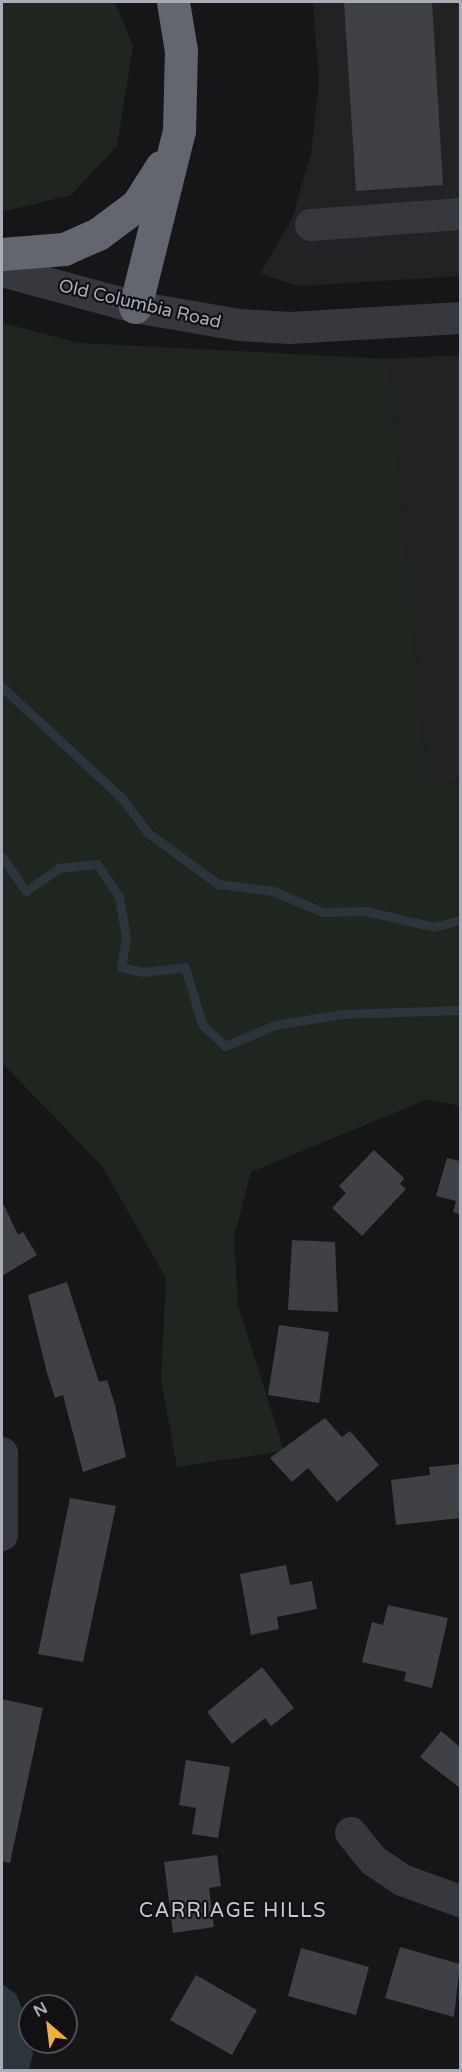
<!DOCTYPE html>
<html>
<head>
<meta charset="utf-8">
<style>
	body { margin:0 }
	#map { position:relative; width:462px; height:2072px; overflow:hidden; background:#161618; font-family:"Varela Round",sans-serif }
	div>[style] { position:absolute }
	.built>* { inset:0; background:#222225 }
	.green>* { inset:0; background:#1e261f }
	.water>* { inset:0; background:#2c353c }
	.stream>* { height:9px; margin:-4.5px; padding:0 4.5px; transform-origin:4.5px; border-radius:4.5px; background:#2c353c }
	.building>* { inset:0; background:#404145 }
	.minor>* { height:32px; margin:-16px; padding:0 16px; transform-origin:16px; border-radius:16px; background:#37383d }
	.highway>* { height:33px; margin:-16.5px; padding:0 16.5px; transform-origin:16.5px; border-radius:16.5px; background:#63666e }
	span { translate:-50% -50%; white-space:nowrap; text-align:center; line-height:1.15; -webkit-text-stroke:4.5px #111113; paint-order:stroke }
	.street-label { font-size:18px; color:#a8adb8 }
	.neighbourhood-label { font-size:20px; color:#c9ccd4; letter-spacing:1.5px }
	.frame { position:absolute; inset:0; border:3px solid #a8adb8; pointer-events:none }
	.north { position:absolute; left:18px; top:1994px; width:60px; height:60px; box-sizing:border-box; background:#111113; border:2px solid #4d4f55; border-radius:50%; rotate:332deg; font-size:16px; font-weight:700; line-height:24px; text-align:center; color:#a8adb8 }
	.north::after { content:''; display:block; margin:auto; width:21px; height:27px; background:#f2b134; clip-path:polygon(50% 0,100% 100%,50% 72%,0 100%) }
</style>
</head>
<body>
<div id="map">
	<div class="built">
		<i style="clip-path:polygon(313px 2px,460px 2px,460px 276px,299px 286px,260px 274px,292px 219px,311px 153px,319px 84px)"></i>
		<i style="clip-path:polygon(460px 355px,460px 782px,428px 787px,389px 359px)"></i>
	</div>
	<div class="green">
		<i style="clip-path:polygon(2px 2px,115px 2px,133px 46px,117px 146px,71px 195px,2px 212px)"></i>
		<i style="clip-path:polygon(2px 323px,80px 343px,389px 359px,428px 786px,460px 783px,460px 1106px,428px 1099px,251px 1172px,234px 1237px,238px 1305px,284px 1451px,177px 1467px,161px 1380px,166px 1278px,102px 1166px,2px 1063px)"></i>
	</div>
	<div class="water">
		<i style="clip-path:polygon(2px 1984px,16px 1994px,27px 2020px,33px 2053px,29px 2070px,2px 2070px)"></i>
	</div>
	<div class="stream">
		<i style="left:2px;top:687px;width:165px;rotate:42.8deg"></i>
		<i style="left:123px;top:799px;width:42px;rotate:53.7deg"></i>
		<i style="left:148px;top:833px;width:87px;rotate:36.1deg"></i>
		<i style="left:218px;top:884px;width:55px;rotate:7.3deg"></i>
		<i style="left:273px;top:891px;width:54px;rotate:22.8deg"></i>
		<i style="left:323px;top:912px;width:43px;rotate:-1.3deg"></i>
		<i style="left:366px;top:911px;width:70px;rotate:13.2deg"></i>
		<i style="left:434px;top:927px;width:27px;rotate:-15deg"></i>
		<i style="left:2px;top:857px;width:42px;rotate:54.8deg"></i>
		<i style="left:26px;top:891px;width:40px;rotate:-34.9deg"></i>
		<i style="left:59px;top:868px;width:38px;rotate:-6deg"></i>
		<i style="left:97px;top:864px;width:40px;rotate:56deg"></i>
		<i style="left:119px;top:897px;width:41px;rotate:80.1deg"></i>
		<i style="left:126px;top:937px;width:30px;rotate:99deg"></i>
		<i style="left:121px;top:967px;width:23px;rotate:13deg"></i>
		<i style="left:143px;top:972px;width:42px;rotate:-6.8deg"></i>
		<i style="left:185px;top:967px;width:59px;rotate:73.4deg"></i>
		<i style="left:202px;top:1024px;width:32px;rotate:44deg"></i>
		<i style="left:225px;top:1046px;width:54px;rotate:-22.8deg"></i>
		<i style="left:275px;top:1025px;width:68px;rotate:-9.3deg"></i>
		<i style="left:342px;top:1014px;width:118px;rotate:-1.9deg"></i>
	</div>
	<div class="building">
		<i style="clip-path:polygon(344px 2px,432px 2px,443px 185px,356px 191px)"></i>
		<i style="clip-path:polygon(374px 1150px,404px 1178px,400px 1184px,406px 1189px,362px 1236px,332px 1208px,346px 1193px,339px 1186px)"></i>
		<i style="clip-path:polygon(447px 1158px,460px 1161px,460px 1214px,453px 1212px,456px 1201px,436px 1196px)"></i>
		<i style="clip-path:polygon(2px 1201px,18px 1235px,23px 1232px,37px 1255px,2px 1276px)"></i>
		<i style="clip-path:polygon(292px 1240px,335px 1242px,338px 1312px,288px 1310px)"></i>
		<i style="clip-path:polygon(67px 1282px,99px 1382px,107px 1380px,115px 1405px,126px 1457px,83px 1472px,63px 1395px,55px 1398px,47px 1373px,28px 1295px)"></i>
		<i style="clip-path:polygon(279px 1325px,329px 1332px,319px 1403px,268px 1395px)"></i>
		<i style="clip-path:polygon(325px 1418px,342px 1437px,350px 1431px,379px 1465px,337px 1502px,308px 1468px,292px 1482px,270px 1458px)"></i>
		<i style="clip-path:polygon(460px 1464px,460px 1518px,396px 1525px,391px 1480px,430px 1475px,429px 1467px)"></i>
		<i style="clip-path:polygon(70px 1498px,116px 1506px,83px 1662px,38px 1654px)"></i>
		<i style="clip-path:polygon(286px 1565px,290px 1585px,312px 1581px,317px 1609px,277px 1617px,279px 1629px,251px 1635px,240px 1574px)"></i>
		<i style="clip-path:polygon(388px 1605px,448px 1618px,432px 1688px,404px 1681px,406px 1672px,362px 1662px,372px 1622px,383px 1625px)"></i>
		<i style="clip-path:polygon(262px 1667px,294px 1708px,271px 1726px,265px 1718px,232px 1744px,207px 1712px)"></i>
		<i style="clip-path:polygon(2px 1699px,43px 1708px,10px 1863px,2px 1861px)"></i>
		<i style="clip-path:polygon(441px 1731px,460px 1747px,460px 1788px,420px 1757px)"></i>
		<i style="clip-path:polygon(186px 1760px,230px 1767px,218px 1838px,192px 1834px,196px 1808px,179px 1805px)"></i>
		<i style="clip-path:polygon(217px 1855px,221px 1886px,209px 1888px,214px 1927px,173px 1933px,164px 1862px)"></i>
		<i style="clip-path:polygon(400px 1947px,460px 1964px,454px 2017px,385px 1998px)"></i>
		<i style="clip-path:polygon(301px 1948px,369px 1967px,356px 2015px,288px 1996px)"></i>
		<i style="clip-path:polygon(196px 1975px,257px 2010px,232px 2055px,170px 2020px)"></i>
	</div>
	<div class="minor">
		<i style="left:311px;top:225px;width:149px;rotate:-4.2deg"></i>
		<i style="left:2px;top:271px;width:138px;rotate:15.1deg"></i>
		<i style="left:135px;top:307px;width:106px;rotate:9.8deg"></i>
		<i style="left:239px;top:325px;width:51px;rotate:3.4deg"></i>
		<i style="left:290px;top:328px;width:170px;rotate:-3.4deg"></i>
		<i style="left:2px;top:1453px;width:82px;rotate:90deg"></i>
		<i style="left:351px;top:1833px;width:36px;rotate:51deg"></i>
		<i style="left:374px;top:1861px;width:34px;rotate:34deg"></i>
		<i style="left:402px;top:1880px;width:62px;rotate:19.9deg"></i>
	</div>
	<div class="highway">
		<i style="left:2px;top:254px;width:62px;rotate:-4.6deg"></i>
		<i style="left:64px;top:249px;width:37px;rotate:-24deg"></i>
		<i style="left:98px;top:234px;width:49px;rotate:-36.6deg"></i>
		<i style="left:137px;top:205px;width:45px;rotate:-57.7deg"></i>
		<i style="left:135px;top:307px;width:181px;rotate:-76deg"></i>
		<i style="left:179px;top:131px;width:80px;rotate:-88.6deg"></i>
		<i style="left:181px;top:51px;width:50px;rotate:-99.3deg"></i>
	</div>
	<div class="street-label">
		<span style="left:140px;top:304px;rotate:13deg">Old Columbia Road</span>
	</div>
	<div class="neighbourhood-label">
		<span style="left:233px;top:1911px">CARRIAGE HILLS</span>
	</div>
	<div class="frame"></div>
	<div class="north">N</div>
</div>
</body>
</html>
